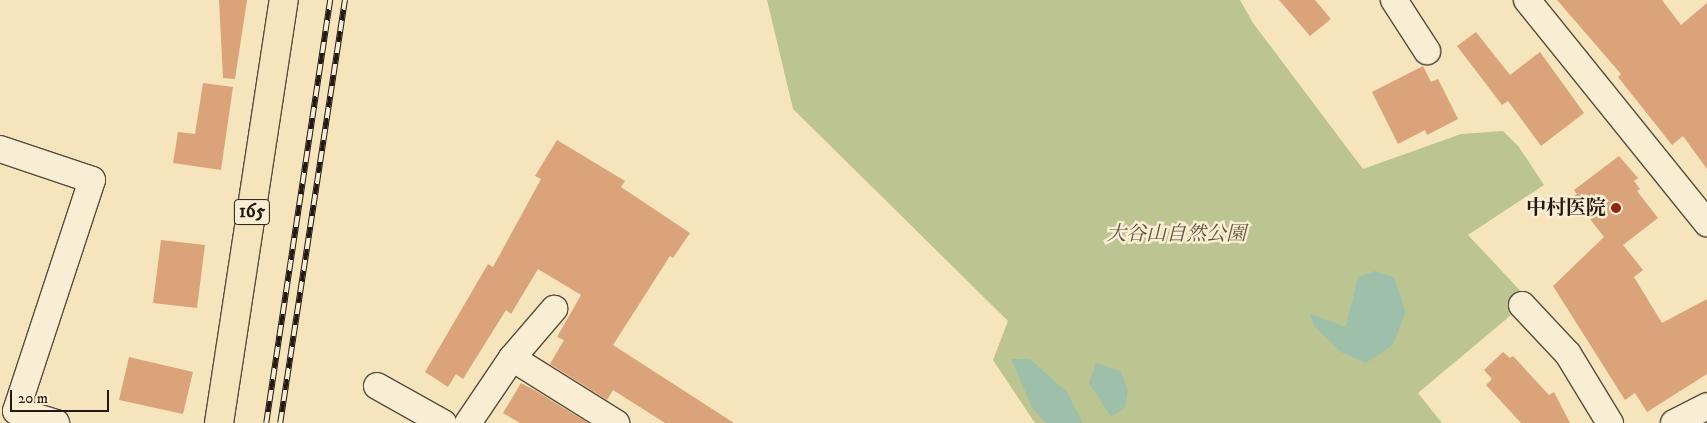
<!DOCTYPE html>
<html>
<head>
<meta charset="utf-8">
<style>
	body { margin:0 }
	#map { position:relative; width:1707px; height:423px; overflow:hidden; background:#f6e5bc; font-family:"IM FELL DW Pica","Noto Serif JP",serif }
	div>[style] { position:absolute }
	.green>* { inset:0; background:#bcc591 }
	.water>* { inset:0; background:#9ec0ab }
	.building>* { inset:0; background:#daa37a }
	.roads { filter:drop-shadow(1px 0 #584c3d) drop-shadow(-1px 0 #584c3d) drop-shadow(0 1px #584c3d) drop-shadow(0 -1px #584c3d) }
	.minor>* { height:26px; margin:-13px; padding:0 13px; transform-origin:13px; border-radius:13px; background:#f9eed3 }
	.trunk>* { height:28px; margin:-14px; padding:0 14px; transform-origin:14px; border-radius:14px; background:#f6e5bc }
	.rail>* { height:5.5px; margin-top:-2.75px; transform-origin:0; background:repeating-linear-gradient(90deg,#f9eed3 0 11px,#231913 0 22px); box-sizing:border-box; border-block:1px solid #231913 }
	.dots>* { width:14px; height:14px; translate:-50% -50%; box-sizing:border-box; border:2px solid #f9eed3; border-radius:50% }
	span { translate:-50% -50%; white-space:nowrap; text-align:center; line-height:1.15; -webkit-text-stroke:5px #f9eed3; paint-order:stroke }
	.shield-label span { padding:1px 4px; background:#f9eed3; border:1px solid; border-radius:4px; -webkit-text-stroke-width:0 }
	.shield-label { font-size:19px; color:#231913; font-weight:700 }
	.poi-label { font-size:20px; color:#231913; font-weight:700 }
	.right { translate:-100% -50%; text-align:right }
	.park-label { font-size:20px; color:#59553f; font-style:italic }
	.scale { position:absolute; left:10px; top:390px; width:99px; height:22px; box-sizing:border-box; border:2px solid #231913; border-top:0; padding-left:6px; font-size:15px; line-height:18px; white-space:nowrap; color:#231913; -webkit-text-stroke:4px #f9eed3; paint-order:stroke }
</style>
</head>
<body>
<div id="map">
	<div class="green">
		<i style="clip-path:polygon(767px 0,1240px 0,1253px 23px,1363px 169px,1461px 134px,1503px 131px,1519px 147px,1544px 185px,1468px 235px,1529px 300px,1418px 393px,1442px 423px,1035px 423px,993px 360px,1008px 321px,793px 109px)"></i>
	</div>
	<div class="water">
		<i style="clip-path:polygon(1375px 271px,1394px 277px,1406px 312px,1393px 345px,1366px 363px,1341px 352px,1314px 326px,1309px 313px,1346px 327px,1358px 277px)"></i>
		<i style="clip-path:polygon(1011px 359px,1030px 359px,1067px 392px,1083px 423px,1046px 423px,1033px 409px)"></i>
		<i style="clip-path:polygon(1096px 363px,1121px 371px,1128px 389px,1125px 408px,1111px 417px,1089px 383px)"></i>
	</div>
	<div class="building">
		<i style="clip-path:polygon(219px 0,247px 0,235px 79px,223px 78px)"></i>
		<i style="clip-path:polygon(1279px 0,1315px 0,1331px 19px,1310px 36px)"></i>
		<i style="clip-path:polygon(1557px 0,1662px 0,1681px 25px,1707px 3px,1707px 169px,1683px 136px,1672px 145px,1618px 77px,1621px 74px)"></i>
		<i style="clip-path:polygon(1476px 32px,1510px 75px,1540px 52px,1584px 113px,1541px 146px,1508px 101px,1502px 105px,1457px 46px)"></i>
		<i style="clip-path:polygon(1423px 66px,1431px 82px,1438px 79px,1458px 119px,1427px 135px,1425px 130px,1398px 144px,1372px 92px)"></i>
		<i style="clip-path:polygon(203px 83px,233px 87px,221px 170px,173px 163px,178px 132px,195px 134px)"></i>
		<i style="clip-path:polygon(557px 140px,625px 181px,621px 187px,690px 233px,673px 258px,670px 256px,613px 345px,734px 423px,665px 423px,613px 390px,607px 400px,550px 364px,564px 340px,557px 337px,581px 295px,538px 269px,511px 314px,506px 310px,463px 379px,456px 374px,448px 387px,425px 372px,488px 264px,493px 267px,541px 179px,535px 176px)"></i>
		<i style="clip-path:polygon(1619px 156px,1638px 178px,1634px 181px,1640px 189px,1637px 191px,1658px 218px,1623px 245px,1643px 270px,1634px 277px,1662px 323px,1707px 299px,1707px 374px,1647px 412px,1635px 393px,1625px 400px,1553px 286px,1604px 237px,1573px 197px,1577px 194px,1574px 190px)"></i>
		<i style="clip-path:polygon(161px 240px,205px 245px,197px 308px,153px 303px)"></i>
		<i style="clip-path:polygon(1503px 352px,1510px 358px,1513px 356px,1549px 395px,1554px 392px,1570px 423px,1521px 423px,1486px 385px,1492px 379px,1484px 370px)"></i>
		<i style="clip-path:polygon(129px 357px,193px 372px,183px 414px,119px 400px)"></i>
		<i style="clip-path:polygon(521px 383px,536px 391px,588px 423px,520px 423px,503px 413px)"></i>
	</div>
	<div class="roads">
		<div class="minor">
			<i style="left:1394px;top:0;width:61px;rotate:57.1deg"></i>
			<i style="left:1527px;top:0;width:287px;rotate:51.1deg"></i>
			<i style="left:0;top:149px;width:97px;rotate:18.6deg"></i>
			<i style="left:92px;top:180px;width:243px;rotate:108.2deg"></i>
			<i style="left:16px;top:411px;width:42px;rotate:16.7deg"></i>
			<i style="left:1522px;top:305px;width:67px;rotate:46.8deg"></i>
			<i style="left:1568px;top:354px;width:81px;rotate:58.7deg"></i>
			<i style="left:512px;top:358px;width:123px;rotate:32deg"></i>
			<i style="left:377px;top:386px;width:76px;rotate:29.3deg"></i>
			<i style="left:468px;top:423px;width:78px;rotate:-55.9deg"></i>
			<i style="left:512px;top:358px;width:65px;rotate:-49.4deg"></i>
			<i style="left:1674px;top:423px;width:37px;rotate:-27deg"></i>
		</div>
		<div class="trunk">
			<i style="left:219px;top:423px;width:428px;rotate:-81.3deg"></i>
		</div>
	</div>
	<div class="rail">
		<i style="left:266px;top:423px;width:428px;rotate:-81.4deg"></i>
		<i style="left:280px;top:423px;width:428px;rotate:-81.3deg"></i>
	</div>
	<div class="dots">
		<i style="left:1616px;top:208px;background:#8f2418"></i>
	</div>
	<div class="shield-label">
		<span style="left:252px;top:212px">165</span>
	</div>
	<div class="poi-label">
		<span class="right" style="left:1606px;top:208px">中村医院</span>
	</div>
	<div class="park-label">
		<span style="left:1176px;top:234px">大谷山自然公園</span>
	</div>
	<div class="scale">20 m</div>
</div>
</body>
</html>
